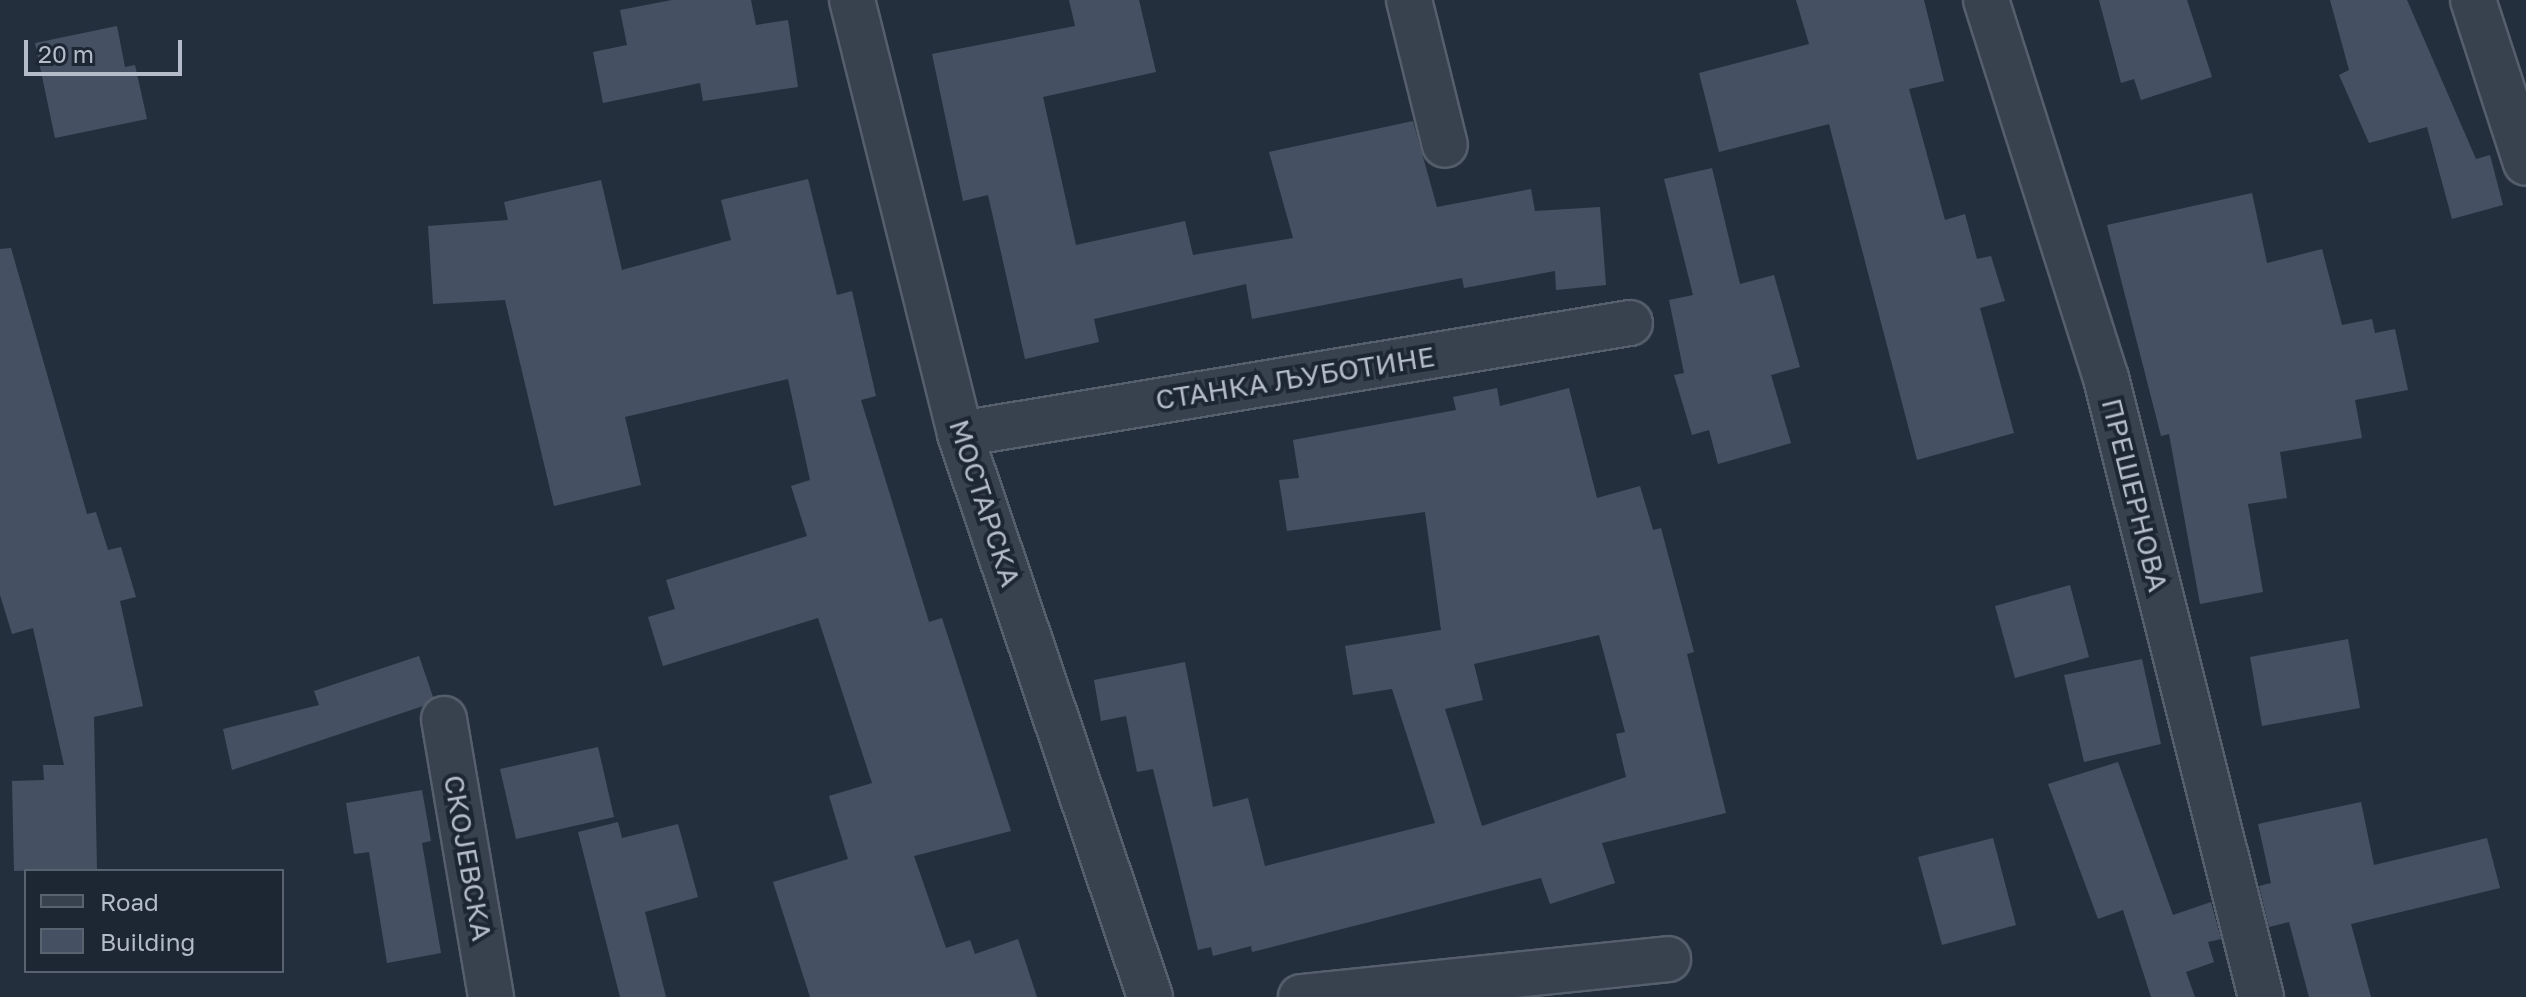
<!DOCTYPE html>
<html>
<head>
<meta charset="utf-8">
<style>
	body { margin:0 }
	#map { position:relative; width:2526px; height:997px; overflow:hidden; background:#242f3e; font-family:"Golos Text",sans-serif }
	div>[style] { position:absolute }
	.building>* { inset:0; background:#455162 }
	.roads { filter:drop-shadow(2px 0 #565f6c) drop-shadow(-2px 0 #565f6c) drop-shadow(0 2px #565f6c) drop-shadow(0 -2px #565f6c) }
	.minor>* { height:44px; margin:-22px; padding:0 22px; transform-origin:22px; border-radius:22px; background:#38414e }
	span { translate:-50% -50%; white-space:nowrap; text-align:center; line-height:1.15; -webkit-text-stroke:8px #1d2633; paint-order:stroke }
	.street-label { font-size:28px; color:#b4bcc9 }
	.legend { position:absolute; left:24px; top:869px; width:260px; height:104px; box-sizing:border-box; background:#1d2633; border:2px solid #59626f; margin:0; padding:10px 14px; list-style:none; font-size:24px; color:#b4bcc9 }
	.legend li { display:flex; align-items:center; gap:16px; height:40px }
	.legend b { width:40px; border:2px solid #59626f }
	.scale { position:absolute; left:24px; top:40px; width:158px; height:36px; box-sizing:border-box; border:4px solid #b4bcc9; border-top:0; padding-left:10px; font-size:24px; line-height:28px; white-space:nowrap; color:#b4bcc9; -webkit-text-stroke:6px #1d2633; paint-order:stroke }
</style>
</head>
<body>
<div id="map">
	<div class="building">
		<i style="clip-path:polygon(672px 0,751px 0,756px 25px,788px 20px,798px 87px,703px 101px,700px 83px,603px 103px,593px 52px,627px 45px,620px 10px)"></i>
		<i style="clip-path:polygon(1069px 0,1139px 0,1156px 72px,1043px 97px,1076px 245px,1185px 221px,1193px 255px,1293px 238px,1269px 152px,1413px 121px,1437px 207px,1531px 189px,1535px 211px,1600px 207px,1606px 285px,1556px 290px,1555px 271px,1464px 288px,1462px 278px,1252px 319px,1246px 284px,1094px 319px,1099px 342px,1025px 359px,988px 195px,963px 201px,932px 54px,1075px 26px)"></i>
		<i style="clip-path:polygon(1796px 0,1924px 0,1944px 81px,1909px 89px,1945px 220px,1965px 214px,1977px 259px,1991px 256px,2005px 301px,1980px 308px,2014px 433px,1917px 460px,1829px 124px,1719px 152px,1699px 73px,1809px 44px)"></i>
		<i style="clip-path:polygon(2099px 0,2187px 0,2212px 77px,2141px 100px,2134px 79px,2121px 83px)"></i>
		<i style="clip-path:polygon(2330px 0,2407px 0,2476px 159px,2490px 155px,2503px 205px,2452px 219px,2427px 127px,2369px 143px,2339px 75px,2349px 70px)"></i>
		<i style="clip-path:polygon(117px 26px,125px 67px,135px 65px,147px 119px,55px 138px,35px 43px)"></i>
		<i style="clip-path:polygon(1712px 168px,1740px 284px,1774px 275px,1800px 367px,1771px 375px,1791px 443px,1718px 464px,1709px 430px,1692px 435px,1674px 375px,1684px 373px,1669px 300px,1693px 295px,1664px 179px)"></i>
		<i style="clip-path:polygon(808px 179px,837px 295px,852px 291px,876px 396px,861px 400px,929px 622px,942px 618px,1011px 831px,914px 856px,946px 948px,970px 940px,975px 954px,1018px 939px,1037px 997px,810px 997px,773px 882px,848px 859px,829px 796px,872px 783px,818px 618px,663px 666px,648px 617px,675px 609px,666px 580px,807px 536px,791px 486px,810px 480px,788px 379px,625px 417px,641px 485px,554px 506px,505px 300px,433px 304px,428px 226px,508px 220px,504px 202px,601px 180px,622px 270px,731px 240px,721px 200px)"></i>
		<i style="clip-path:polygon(2252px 193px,2267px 263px,2322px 249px,2342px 325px,2372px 319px,2375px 333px,2395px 329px,2408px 390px,2355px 400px,2362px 438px,2280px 452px,2287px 498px,2248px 504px,2263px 592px,2200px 604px,2169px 434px,2161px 436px,2107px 225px)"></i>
		<i style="clip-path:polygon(11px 248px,87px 514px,96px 512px,108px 550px,121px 547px,136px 597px,120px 601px,143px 706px,94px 717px,97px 869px,14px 871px,12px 781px,44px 780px,43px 765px,64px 765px,33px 628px,12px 634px,0 595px,0 249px)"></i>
		<i style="clip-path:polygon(evenodd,1497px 388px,1500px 406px,1569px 388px,1597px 498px,1640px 486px,1653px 530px,1661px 528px,1694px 652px,1687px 654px,1726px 813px,1602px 843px,1615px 883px,1550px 904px,1541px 878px,1252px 952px,1251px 946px,1213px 956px,1211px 947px,1198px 950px,1153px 769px,1137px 772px,1126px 716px,1101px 721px,1094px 680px,1185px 662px,1213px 807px,1248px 798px,1265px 866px,1435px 823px,1392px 689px,1353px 695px,1345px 646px,1441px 630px,1425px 512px,1287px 531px,1279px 480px,1299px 478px,1293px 440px,1456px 410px,1453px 397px,1497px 388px,1599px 635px,1625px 732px,1616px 734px,1626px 777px,1482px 826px,1445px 709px,1483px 700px,1474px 664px,1599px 635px)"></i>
		<i style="clip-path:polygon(2070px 585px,2089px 657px,2015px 678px,1995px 606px)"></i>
		<i style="clip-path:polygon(2348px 639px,2360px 708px,2262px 726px,2250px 657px)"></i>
		<i style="clip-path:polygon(419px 656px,433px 697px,423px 706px,232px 770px,223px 729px,319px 705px,314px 691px)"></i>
		<i style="clip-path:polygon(2142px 659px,2161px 744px,2084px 762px,2064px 675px)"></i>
		<i style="clip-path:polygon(598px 747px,614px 817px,516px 839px,500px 769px)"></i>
		<i style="clip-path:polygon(2118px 762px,2173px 915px,2211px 902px,2221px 939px,2208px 942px,2214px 962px,2186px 972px,2195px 997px,2151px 997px,2123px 910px,2098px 919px,2048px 784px)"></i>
		<i style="clip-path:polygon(422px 790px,431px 841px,422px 843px,441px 953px,387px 963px,369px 852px,354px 854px,346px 803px)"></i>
		<i style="clip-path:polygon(2361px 802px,2374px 865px,2487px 838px,2500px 888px,2351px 924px,2371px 997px,2309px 997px,2289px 922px,2269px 927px,2259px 886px,2271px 883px,2258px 824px)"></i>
		<i style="clip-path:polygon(618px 822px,622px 838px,678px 824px,698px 897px,645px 912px,666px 997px,620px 997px,578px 832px)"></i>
		<i style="clip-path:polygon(1993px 838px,2016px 925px,1942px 945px,1918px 857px)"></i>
	</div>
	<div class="roads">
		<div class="minor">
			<i style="left:852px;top:0;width:447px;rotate:76deg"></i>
			<i style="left:960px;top:434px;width:594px;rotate:71.35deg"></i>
			<i style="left:1409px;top:0;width:149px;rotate:76.1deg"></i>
			<i style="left:1986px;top:0;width:397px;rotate:72.4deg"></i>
			<i style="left:2106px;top:378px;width:638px;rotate:75.94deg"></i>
			<i style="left:2473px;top:0;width:171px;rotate:72deg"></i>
			<i style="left:960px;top:434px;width:679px;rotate:-9.41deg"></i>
			<i style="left:444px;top:719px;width:282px;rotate:80.4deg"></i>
			<i style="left:1301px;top:997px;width:369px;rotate:-5.9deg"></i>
		</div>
	</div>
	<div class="street-label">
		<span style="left:1295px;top:378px;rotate:-9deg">СТАНКА ЉУБОТИНЕ</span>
		<span style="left:2135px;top:495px;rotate:76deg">ПРЕШЕРНОВА</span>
		<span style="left:985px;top:503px;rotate:72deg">МОСТАРСКА</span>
		<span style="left:468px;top:858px;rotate:80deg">СКОЈЕВСКА</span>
	</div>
	<ul class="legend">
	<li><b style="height:10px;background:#38414e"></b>Road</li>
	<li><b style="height:22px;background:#455162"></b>Building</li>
	</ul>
	<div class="scale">20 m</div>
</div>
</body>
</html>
